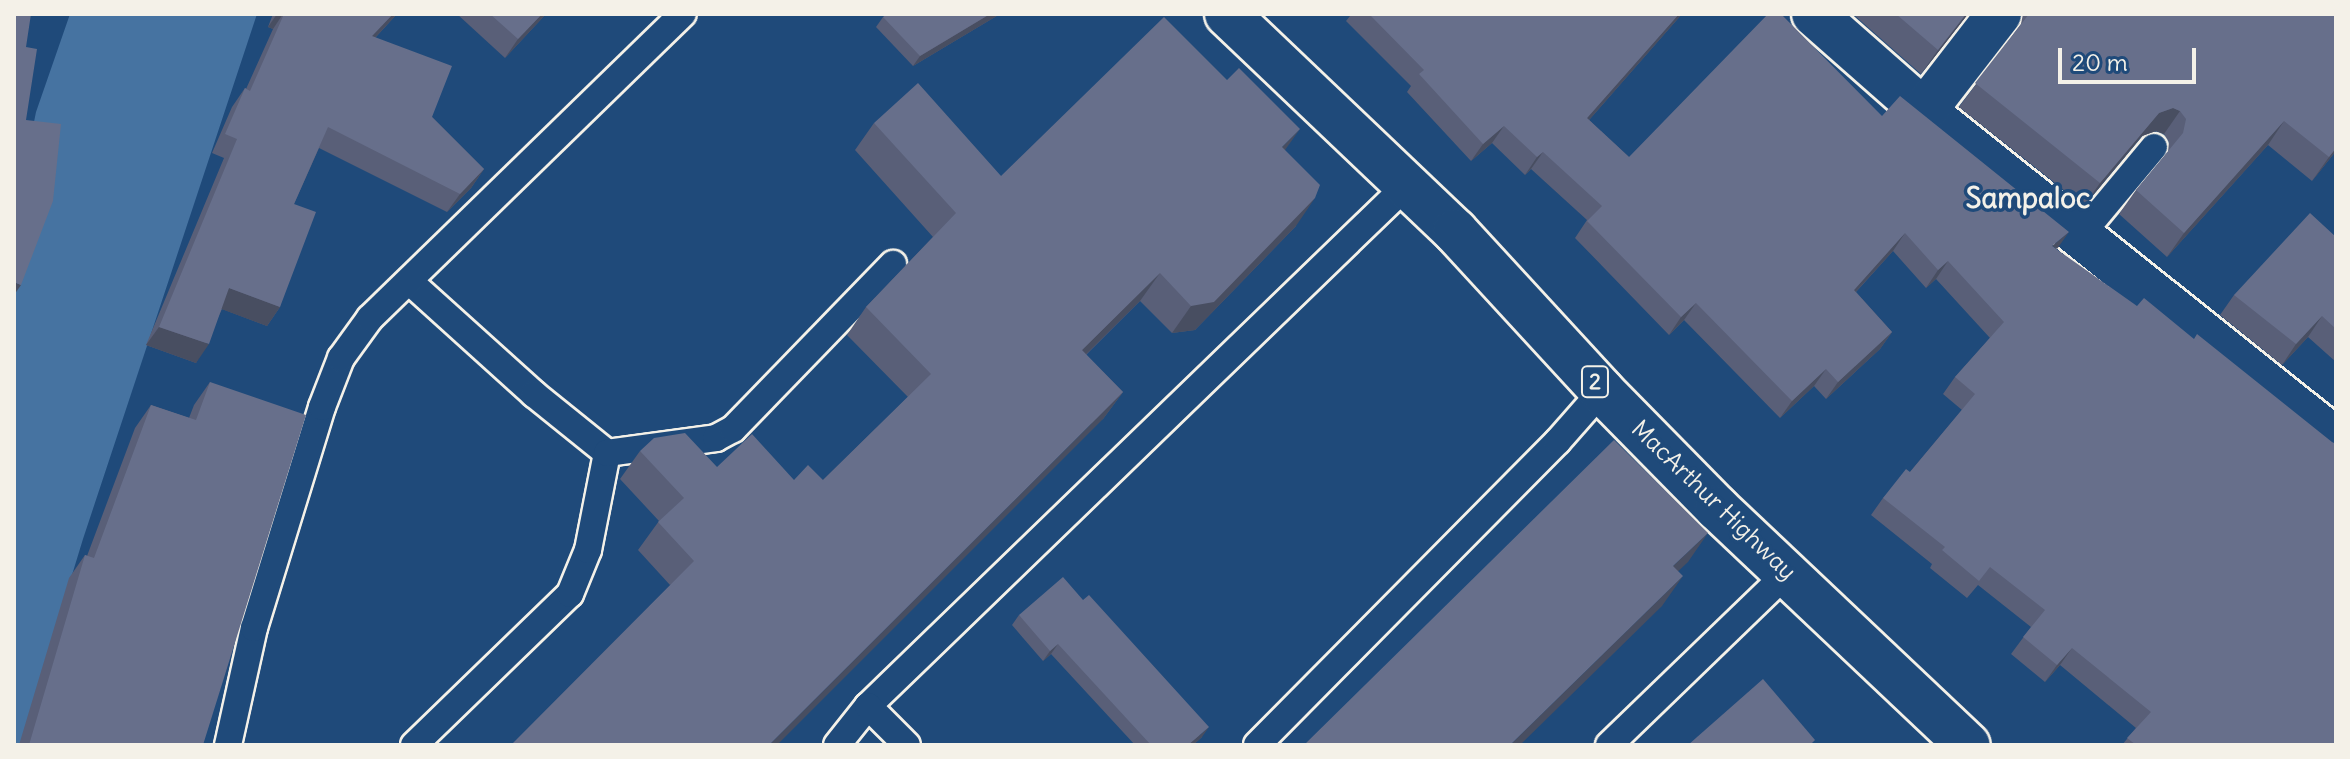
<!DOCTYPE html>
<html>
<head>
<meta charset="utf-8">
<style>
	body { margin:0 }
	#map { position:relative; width:2350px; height:759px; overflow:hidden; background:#1f4a7a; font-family:Delius,sans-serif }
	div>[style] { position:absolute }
	.water>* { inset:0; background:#4673a1 }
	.roads { filter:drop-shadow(2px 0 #f4f1e8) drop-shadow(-2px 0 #f4f1e8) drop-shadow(0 2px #f4f1e8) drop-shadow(0 -2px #f4f1e8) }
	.service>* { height:26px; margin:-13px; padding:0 13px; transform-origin:13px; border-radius:13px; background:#1f4a7a }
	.minor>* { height:44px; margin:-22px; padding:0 22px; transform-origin:22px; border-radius:22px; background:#1f4a7a }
	.trunk>* { height:44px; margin:-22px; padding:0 22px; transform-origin:22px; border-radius:22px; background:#1f4a7a }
	.wall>* { inset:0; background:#595f78 }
	.shaded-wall>* { inset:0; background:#484e61 }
	.building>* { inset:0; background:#676f8b }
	span { translate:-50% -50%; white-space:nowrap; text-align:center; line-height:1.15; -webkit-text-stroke:7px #1f4a7a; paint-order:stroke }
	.shield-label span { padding:2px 6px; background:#1f4a7a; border:2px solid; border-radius:6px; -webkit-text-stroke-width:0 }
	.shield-label { font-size:22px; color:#f4f1e8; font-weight:700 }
	.street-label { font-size:24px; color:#f4f1e8 }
	.quarter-label { font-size:28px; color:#f4f1e8; font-weight:700 }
	.frame { position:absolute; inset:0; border:16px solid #f4f1e8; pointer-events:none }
	.scale { position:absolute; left:2058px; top:48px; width:138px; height:36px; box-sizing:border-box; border:4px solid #f4f1e8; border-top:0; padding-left:10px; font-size:24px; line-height:28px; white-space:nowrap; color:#f4f1e8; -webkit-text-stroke:6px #1f4a7a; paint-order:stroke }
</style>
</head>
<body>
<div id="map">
	<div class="water">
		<i style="clip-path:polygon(70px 14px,257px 14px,83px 539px,20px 745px,14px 745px,14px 220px,36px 112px)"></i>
	</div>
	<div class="roads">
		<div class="service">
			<i style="left:2079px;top:237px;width:117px;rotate:-50.2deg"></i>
			<i style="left:409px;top:281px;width:169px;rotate:42.1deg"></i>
			<i style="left:534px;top:394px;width:94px;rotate:38.9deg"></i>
			<i style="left:868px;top:706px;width:751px;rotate:-44.03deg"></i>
			<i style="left:228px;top:745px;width:120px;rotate:-77.5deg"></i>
			<i style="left:254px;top:628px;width:231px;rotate:-72.9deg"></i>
			<i style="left:322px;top:407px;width:53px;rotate:-68.8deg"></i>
			<i style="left:341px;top:358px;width:49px;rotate:-54.1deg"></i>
			<i style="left:370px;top:318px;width:436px;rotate:-44.2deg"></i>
			<i style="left:414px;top:745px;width:217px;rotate:-44.1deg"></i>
			<i style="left:570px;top:594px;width:48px;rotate:-67.8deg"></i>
			<i style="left:588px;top:550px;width:99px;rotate:-78.9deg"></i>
			<i style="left:607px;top:453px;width:110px;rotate:-7.8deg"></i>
			<i style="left:716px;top:438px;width:19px;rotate:-28deg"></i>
			<i style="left:733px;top:429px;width:230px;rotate:-45.9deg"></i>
			<i style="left:837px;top:745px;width:50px;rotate:-51.5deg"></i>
			<i style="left:868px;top:706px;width:55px;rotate:45deg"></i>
			<i style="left:1257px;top:745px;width:428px;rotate:-45.3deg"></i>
			<i style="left:1558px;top:441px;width:67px;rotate:-48.7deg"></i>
			<i style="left:1609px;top:745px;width:249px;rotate:-44deg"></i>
		</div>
		<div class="minor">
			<i style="left:1814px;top:14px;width:147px;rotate:41.4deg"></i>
			<i style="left:1924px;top:111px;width:527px;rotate:38.61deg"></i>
			<i style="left:1924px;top:111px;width:123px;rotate:-52.3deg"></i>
		</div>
		<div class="trunk">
			<i style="left:1227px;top:14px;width:315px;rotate:43.6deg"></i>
			<i style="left:1455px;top:231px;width:217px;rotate:47.4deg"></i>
			<i style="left:1602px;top:391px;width:164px;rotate:45.5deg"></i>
			<i style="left:1717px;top:508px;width:345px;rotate:43.4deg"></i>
		</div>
	</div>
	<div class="wall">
		<i style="clip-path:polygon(273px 14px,397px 14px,375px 38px,432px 117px,484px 169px,471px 188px,447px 212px,319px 148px,294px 204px,280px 307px,267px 326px,222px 309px,196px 363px,146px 345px,224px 158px,212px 153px,232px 107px,245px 88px,246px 89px,273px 29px,268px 27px)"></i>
		<i style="clip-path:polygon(457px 14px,546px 14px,505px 58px)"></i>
		<i style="clip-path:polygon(1000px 14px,913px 66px,876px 27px,883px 17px)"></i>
		<i style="clip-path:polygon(1348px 14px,1682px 14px,1589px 120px,1629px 157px,1882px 116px,2057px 250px,2336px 745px,2122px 745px,2136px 728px,2060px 665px,2045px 682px,2011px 654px,2031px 627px,1978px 585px,1967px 598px,1930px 568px,1932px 564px,1871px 515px,1883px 498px,1910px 472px,1962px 410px,1943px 394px,1955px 377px,1990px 338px,1936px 279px,1926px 288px,1893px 251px,1856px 292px,1892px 332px,1880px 349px,1826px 399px,1814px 386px,1780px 418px,1684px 320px,1669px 335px,1575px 238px,1587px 220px,1531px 169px,1525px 175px,1492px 143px,1471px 161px,1407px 92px,1411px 86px,1346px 21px,1350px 16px)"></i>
		<i style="clip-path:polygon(1853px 14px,1968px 14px,1921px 74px)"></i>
		<i style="clip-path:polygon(2023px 14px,2336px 14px,2336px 151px,2312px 181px,2268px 145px,2167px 257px,2119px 214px,2136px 190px,2168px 152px,2169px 142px,2164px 134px,2156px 131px,2142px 136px,2084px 206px,1959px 107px,2021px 24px)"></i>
		<i style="clip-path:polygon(874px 123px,1001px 176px,1285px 150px,1296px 226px,1195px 330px,1172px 333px,1140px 301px,1086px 355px,1123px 392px,1103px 419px,670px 585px,638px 550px,659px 521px,620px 479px,640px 451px,717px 467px,794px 480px,823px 480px,908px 397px,847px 335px,866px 307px,933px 237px,855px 150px)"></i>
		<i style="clip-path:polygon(2336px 237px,2336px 362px,2308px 337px,2282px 365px,2220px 315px,2234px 295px)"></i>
		<i style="clip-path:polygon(210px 382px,203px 745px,19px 745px,69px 578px,85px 555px,87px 556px,135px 428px,151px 405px,189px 418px,194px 405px)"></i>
		<i style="clip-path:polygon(1019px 615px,1202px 737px,1193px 745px,1135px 745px,1051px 654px,1043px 661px,1012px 625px)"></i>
	</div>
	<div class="shaded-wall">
		<i style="clip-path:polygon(277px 14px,283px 14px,273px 29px,268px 27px)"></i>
		<i style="clip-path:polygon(393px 14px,397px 14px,359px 55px,372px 36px)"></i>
		<i style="clip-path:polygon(542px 14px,546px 14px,505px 58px,518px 39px)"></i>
		<i style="clip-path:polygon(990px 14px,1000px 14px,913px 66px,920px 56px)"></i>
		<i style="clip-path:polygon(1679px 14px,1682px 14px,1575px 136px,1587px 118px)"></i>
		<i style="clip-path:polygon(1966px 14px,1968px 14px,1921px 74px,1938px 50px)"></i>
		<i style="clip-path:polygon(2173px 108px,2180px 111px,2164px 134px,2156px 131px,2142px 136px,2084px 206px,2100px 183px,2159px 113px)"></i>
		<i style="clip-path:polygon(2284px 121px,2268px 145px,2167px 257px,2184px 233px)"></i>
		<i style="clip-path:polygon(1504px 126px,1492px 143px,1471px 161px,1483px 144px)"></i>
		<i style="clip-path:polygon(1300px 129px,1280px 157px,1282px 147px)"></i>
		<i style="clip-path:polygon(2336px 148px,2336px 151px,2312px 181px,2329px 157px)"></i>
		<i style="clip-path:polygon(1543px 152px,1531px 169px,1525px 175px,1537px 157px)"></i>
		<i style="clip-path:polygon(484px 169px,471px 188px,447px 212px,460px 194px)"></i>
		<i style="clip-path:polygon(1315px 198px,1296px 226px,1195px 330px,1172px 333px,1191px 306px)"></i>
		<i style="clip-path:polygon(2069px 232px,2057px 249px,2052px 246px)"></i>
		<i style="clip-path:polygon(1905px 233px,1893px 251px,1842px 307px,1854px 290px)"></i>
		<i style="clip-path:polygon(1948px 261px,1936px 279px,1926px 288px,1938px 270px)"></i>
		<i style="clip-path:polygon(1160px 273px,1140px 301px,1062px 378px,1082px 350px)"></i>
		<i style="clip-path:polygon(14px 282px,21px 285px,14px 295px)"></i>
		<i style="clip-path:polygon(229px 288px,280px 307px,267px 326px,216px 307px)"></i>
		<i style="clip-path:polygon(1696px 303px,1684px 320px,1669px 335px,1681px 317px)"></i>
		<i style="clip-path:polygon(2322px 316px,2308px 337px,2282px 365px,2296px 344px)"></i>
		<i style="clip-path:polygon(159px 327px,209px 344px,196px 363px,146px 345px)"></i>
		<i style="clip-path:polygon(1892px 332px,1880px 349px,1826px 399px,1838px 382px)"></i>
		<i style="clip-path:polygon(1826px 369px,1814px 386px,1780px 418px,1792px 401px)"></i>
		<i style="clip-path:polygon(1123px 392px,1103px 419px,777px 745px,769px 745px)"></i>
		<i style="clip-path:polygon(1708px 533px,1688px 562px,1653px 595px,1673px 566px)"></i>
		<i style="clip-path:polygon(1683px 576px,1662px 606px,1520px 745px,1510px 745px)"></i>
		<i style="clip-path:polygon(1058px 644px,1051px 654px,1043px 661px,1050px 651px)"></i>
		<i style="clip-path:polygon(2072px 648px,2060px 665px,2045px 682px,2057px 665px)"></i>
		<i style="clip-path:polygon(1209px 727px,1202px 737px,1193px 745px,1188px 745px)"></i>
	</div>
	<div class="building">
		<i style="clip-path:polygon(14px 14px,31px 14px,26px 47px,37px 49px,26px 120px,61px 124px,53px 201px,21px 285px,14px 282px)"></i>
		<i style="clip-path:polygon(284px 14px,393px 14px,372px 36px,452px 66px,432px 117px,484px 169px,460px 194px,328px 127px,294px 204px,316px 212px,280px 307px,229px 288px,209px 344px,159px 327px,237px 139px,225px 134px,245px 88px,250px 91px)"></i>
		<i style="clip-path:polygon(490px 14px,542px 14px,518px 39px)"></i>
		<i style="clip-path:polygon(887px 14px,990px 14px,920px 56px,883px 17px)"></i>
		<i style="clip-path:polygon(1369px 14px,1679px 14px,1587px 118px,1629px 157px,1768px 14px,1781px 14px,1882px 116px,1900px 96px,2069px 232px,2052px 246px,2137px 306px,2144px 298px,2194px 339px,2197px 334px,2332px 442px,2336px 444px,2336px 745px,2136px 745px,2127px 738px,2151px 712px,2072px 648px,2057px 665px,2023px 637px,2045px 610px,1990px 567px,1979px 581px,1942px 550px,1945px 547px,1883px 498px,1906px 469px,1910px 472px,1975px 394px,1955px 377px,2004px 322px,1948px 261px,1938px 270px,1905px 233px,1854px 290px,1892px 332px,1838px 382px,1826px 369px,1792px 401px,1696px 303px,1681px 317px,1587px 221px,1602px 206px,1543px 152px,1537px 157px,1504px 126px,1483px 144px,1419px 74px,1424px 70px)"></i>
		<i style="clip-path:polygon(1896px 14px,1966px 14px,1938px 50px)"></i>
		<i style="clip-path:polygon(2029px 14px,2336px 14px,2336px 148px,2329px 157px,2284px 121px,2184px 233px,2136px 190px,2183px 133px,2186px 119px,2180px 111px,2173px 108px,2159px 113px,2100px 183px,1975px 83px)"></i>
		<i style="clip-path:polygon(1164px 17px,1227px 80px,1239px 68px,1300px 129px,1282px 147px,1320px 185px,1315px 198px,1214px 302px,1191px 306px,1160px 273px,1082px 350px,1123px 392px,769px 745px,511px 745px,694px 561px,658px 522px,684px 498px,640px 451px,654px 438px,685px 433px,717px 467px,752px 434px,794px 480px,808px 465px,823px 480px,931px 374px,866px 307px,956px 213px,874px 123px,918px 83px,1001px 176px)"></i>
		<i style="clip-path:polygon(2310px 213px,2336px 237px,2336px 329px,2322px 316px,2296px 344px,2234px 295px)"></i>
		<i style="clip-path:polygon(210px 382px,306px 415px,203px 745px,29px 745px,85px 555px,94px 558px,151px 405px,196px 420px)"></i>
		<i style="clip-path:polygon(1614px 440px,1708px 533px,1673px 566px,1683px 576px,1510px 745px,1304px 745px)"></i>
		<i style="clip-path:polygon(1063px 577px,1083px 600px,1089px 595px,1209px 727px,1188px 745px,1151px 745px,1058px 644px,1050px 651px,1019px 615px)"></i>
		<i style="clip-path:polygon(1763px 679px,1815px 740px,1810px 745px,1688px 745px)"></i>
	</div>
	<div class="shield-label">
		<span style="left:1595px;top:382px">2</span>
	</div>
	<div class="street-label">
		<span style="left:1714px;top:500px;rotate:44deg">MacArthur Highway</span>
	</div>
	<div class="quarter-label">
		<span style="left:2028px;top:198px">Sampaloc</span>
	</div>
	<div class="frame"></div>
	<div class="scale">20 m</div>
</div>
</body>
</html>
